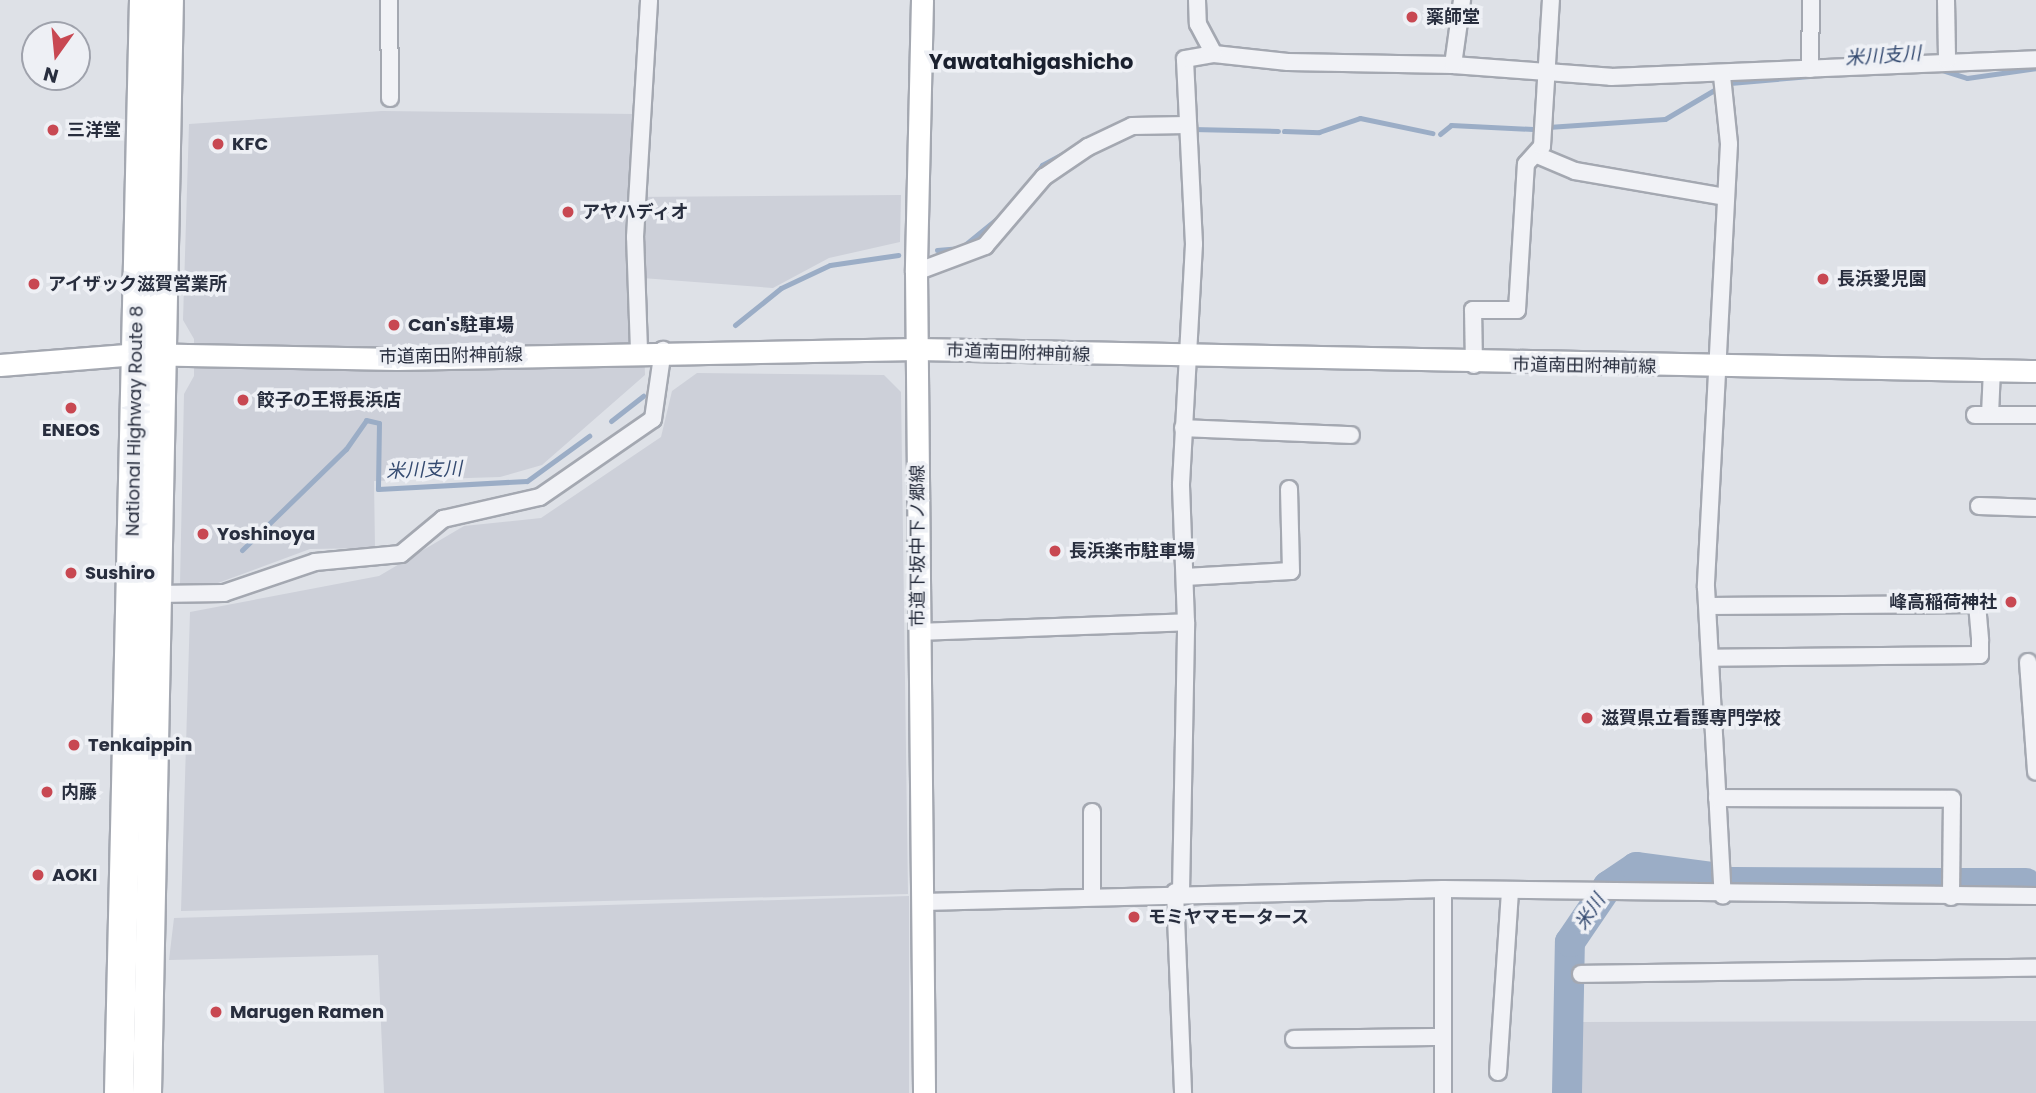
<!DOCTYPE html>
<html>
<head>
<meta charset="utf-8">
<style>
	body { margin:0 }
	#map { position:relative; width:2036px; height:1093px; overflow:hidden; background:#dee1e7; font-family:Poppins,"Noto Sans JP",sans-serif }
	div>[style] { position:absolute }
	.built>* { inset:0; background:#cdd0d9 }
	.stream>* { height:5px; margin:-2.5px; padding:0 2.5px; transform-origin:2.5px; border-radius:2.5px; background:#9badc6 }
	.river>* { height:30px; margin:-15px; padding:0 15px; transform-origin:15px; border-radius:15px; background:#9badc6 }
	.roads { filter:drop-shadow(2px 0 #a4a8b1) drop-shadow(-2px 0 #a4a8b1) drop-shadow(0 2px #a4a8b1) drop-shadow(0 -2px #a4a8b1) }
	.street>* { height:16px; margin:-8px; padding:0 8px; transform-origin:8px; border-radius:8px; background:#f1f2f6 }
	.secondary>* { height:21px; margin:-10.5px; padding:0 10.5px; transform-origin:10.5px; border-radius:10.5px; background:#fff }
	.highway>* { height:28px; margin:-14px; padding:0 14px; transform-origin:14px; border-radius:14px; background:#fff }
	.dots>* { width:19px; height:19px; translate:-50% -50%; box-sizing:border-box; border:4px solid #eef0f5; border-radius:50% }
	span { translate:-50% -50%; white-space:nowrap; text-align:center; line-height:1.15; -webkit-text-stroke:7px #eef0f5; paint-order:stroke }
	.poi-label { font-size:18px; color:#282e3e; font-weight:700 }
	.left { translate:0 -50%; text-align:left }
	.right { translate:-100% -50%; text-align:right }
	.street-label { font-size:18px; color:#282e3e }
	.water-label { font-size:19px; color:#344a70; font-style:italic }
	.quarter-label { font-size:21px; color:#1a202e; font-weight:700 }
	.north { position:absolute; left:21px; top:21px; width:70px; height:70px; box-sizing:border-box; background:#eef0f5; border:2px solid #9fa2ac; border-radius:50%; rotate:195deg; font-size:19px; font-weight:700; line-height:28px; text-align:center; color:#282e3e }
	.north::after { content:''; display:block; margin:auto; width:24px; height:32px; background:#c84852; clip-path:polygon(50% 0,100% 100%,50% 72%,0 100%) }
</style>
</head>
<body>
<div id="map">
	<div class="built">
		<i style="clip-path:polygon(382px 111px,635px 114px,631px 197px,901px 195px,900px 242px,829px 258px,773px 288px,642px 278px,645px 375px,542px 465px,500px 477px,374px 481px,375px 548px,310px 549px,218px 583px,180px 584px,184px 394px,194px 376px,194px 339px,183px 320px,189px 124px)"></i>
		<i style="clip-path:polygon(697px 373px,884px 375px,901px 392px,908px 894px,181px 911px,190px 612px,379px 576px,464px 526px,541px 518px,661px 437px,672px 391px)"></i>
		<i style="clip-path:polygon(909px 896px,909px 1093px,384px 1093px,378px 955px,169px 960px,174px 918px)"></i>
		<i style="clip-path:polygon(2036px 1021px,2036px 1093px,1581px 1093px,1581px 1022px)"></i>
	</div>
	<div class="stream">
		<i style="left:1939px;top:69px;width:29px;rotate:18deg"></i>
		<i style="left:1967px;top:78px;width:70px;rotate:-8.2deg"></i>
		<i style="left:1730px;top:83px;width:80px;rotate:-5deg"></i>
		<i style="left:1548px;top:127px;width:117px;rotate:-3.9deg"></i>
		<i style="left:1665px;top:119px;width:65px;rotate:-30.5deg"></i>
		<i style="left:1192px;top:129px;width:86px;rotate:1.3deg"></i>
		<i style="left:1284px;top:131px;width:35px;rotate:2deg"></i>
		<i style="left:1319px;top:132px;width:43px;rotate:-18.9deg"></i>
		<i style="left:1360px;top:118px;width:74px;rotate:11.8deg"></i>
		<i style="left:1440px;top:134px;width:14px;rotate:-39deg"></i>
		<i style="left:1451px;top:125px;width:82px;rotate:2.8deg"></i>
		<i style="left:1029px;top:183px;width:22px;rotate:-54deg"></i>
		<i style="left:1042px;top:165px;width:69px;rotate:-28.4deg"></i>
		<i style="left:937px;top:250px;width:24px;rotate:-5deg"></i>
		<i style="left:961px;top:248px;width:57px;rotate:-39.3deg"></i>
		<i style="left:735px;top:325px;width:59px;rotate:-38.8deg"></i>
		<i style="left:781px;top:288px;width:54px;rotate:-25.1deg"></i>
		<i style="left:830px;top:265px;width:69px;rotate:-8.4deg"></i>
		<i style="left:611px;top:421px;width:41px;rotate:-38deg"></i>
		<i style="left:242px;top:550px;width:145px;rotate:-44.2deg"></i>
		<i style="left:346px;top:449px;width:35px;rotate:-55deg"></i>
		<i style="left:366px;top:420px;width:13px;rotate:13deg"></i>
		<i style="left:379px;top:423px;width:66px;rotate:90.9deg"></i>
		<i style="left:378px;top:489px;width:149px;rotate:-3.1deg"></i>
		<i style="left:527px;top:481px;width:77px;rotate:-36deg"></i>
	</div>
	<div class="river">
		<i style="left:1732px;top:882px;width:213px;rotate:0.3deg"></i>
		<i style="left:1959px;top:883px;width:67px"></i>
		<i style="left:1567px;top:1093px;width:151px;rotate:-88.9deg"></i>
		<i style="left:1570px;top:942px;width:68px;rotate:-55.8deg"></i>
		<i style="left:1608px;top:886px;width:34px;rotate:-34deg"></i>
		<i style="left:1636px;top:867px;width:78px;rotate:7.4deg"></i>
	</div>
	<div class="roads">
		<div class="street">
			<i style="left:389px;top:0;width:98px;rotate:89.4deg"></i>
			<i style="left:1197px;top:0;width:24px;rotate:88deg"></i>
			<i style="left:1198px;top:24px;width:34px;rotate:62deg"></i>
			<i style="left:1214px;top:54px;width:74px;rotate:6.2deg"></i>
			<i style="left:1288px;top:62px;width:165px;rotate:1deg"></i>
			<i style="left:1453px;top:65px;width:158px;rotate:4.3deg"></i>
			<i style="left:1611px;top:77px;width:425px;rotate:-2.4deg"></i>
			<i style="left:1946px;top:0;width:60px;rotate:89deg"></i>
			<i style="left:1453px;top:65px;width:66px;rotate:-82.1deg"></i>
			<i style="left:1810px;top:69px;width:69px;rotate:-89.2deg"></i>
			<i style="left:1722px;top:76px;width:68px;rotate:84.1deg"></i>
			<i style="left:1729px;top:144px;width:444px;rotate:93deg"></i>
			<i style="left:1706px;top:587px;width:309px;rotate:86.9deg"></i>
			<i style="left:1537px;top:155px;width:41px;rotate:22.8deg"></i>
			<i style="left:1575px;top:171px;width:152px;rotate:9.8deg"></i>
			<i style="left:916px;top:272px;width:74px;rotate:-20.6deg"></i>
			<i style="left:985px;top:246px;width:91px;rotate:-49.5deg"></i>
			<i style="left:1044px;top:177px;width:53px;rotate:-34.3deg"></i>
			<i style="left:1088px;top:147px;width:49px;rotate:-25.5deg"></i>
			<i style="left:1132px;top:126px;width:55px;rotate:-1deg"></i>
			<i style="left:639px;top:350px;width:113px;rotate:-92deg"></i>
			<i style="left:635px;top:237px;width:237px;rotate:-86.6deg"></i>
			<i style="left:1474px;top:365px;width:55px;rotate:-91deg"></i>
			<i style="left:1473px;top:310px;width:44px"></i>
			<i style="left:1517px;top:310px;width:146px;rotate:-86.5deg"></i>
			<i style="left:1526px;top:164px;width:24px;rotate:-48deg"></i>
			<i style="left:1542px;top:146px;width:146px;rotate:-86.5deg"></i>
			<i style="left:1975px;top:415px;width:61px"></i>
			<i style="left:1990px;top:415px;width:46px;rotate:-87.5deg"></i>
			<i style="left:1183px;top:428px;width:168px;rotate:2.4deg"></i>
			<i style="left:1979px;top:506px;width:57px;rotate:2deg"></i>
			<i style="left:1185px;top:577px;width:106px;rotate:-3.2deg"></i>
			<i style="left:1291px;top:571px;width:82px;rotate:-91.4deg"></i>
			<i style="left:156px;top:594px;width:68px;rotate:-0.8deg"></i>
			<i style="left:224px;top:593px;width:96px;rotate:-18.8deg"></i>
			<i style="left:315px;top:562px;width:86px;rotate:-5.3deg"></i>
			<i style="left:401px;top:554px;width:55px;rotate:-39.8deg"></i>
			<i style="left:443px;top:519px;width:99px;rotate:-12.8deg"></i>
			<i style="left:540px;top:497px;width:137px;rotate:-34.6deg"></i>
			<i style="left:653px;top:419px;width:70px;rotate:-81.8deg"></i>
			<i style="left:1708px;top:606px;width:269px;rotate:-0.4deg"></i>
			<i style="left:1977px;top:604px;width:37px;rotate:85deg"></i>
			<i style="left:1980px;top:641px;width:14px;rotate:90deg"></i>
			<i style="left:1980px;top:655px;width:270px;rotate:179.4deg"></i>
			<i style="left:918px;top:632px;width:268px;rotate:-2.1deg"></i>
			<i style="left:2028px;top:662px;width:110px;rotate:85.8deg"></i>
			<i style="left:1717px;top:798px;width:235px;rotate:0.2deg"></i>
			<i style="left:1952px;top:799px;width:98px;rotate:90.6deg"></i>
			<i style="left:1092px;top:812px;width:83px;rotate:90deg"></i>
			<i style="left:1175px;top:892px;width:201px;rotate:87.7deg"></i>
			<i style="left:1181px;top:892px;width:270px;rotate:-88.9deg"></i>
			<i style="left:1186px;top:622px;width:138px;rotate:-92.1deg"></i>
			<i style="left:1181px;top:484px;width:240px;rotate:-86.9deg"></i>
			<i style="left:1194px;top:244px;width:185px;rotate:-92.8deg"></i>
			<i style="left:1185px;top:59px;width:29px;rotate:-10deg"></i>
			<i style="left:923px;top:902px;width:520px;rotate:-1.43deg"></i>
			<i style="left:1443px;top:889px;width:593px;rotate:0.68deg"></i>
			<i style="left:1581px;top:974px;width:455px;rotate:-0.8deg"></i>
			<i style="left:1294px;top:1039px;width:149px;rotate:-0.8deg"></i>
			<i style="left:1498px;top:1072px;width:182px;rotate:-86.2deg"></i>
			<i style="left:1443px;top:1093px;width:204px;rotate:-90deg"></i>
		</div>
		<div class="secondary">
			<i style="left:922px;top:0;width:272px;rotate:91.3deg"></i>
			<i style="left:916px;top:272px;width:821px;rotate:89.44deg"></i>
			<i style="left:0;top:365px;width:136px;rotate:-4.6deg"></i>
			<i style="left:136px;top:354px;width:261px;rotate:1.1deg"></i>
			<i style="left:397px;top:359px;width:520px;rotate:-1.1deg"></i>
			<i style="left:917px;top:349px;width:1119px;rotate:1.13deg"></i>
		</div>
		<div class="highway">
			<i style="left:119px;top:1093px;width:1093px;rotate:-88.69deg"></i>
			<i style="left:147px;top:1093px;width:1093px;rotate:-88.85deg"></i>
		</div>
	</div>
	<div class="dots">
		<i style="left:1412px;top:17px;background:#c84852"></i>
		<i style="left:53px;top:130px;background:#c84852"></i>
		<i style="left:218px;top:144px;background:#c84852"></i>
		<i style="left:568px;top:212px;background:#c84852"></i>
		<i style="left:1823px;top:279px;background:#c84852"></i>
		<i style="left:34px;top:284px;background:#c84852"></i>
		<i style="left:394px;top:325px;background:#c84852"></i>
		<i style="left:243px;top:400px;background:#c84852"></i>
		<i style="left:71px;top:408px;background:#c84852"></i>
		<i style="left:203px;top:534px;background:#c84852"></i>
		<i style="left:1055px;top:551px;background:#c84852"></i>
		<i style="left:71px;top:573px;background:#c84852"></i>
		<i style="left:2011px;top:602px;background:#c84852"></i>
		<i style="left:1587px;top:718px;background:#c84852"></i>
		<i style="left:74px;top:745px;background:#c84852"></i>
		<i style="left:47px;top:792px;background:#c84852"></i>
		<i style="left:38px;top:875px;background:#c84852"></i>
		<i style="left:1134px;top:917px;background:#c84852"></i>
		<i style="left:216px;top:1012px;background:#c84852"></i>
	</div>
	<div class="poi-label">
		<span class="left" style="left:1426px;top:17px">薬師堂</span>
		<span class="left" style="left:67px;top:130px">三洋堂</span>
		<span class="left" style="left:232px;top:144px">KFC</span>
		<span class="left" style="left:582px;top:212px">アヤハディオ</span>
		<span class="left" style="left:1837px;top:279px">長浜愛児園</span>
		<span class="left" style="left:48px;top:284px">アイザック滋賀営業所</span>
		<span class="left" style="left:408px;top:325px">Can's駐車場</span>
		<span class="left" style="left:257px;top:400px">餃子の王将長浜店</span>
		<span style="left:71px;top:430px">ENEOS</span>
		<span class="left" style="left:217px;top:534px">Yoshinoya</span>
		<span class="left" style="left:1069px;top:551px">長浜楽市駐車場</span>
		<span class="left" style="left:85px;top:573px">Sushiro</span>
		<span class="right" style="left:1997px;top:602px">峰高稲荷神社</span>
		<span class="left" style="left:1601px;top:718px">滋賀県立看護専門学校</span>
		<span class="left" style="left:88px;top:745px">Tenkaippin</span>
		<span class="left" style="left:61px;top:792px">内藤</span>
		<span class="left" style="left:52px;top:875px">AOKI</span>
		<span class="left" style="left:1148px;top:917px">モミヤマモータース</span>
		<span class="left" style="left:230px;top:1012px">Marugen Ramen</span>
	</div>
	<div class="street-label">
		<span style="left:1018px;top:353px;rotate:2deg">市道南田附神前線</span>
		<span style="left:451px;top:356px;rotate:-1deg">市道南田附神前線</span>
		<span style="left:1584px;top:366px;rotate:1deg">市道南田附神前線</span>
		<span style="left:135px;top:421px;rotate:-89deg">National Highway Route 8</span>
		<span style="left:918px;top:546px;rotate:-90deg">市道下坂中下ノ郷線</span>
	</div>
	<div class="water-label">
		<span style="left:1883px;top:56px;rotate:-4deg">米川支川</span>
		<span style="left:424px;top:470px;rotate:-2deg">米川支川</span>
		<span style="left:1590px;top:912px;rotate:-56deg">米川</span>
	</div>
	<div class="quarter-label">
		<span style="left:1031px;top:62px">Yawatahigashicho</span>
	</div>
	<div class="north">N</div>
</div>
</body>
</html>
